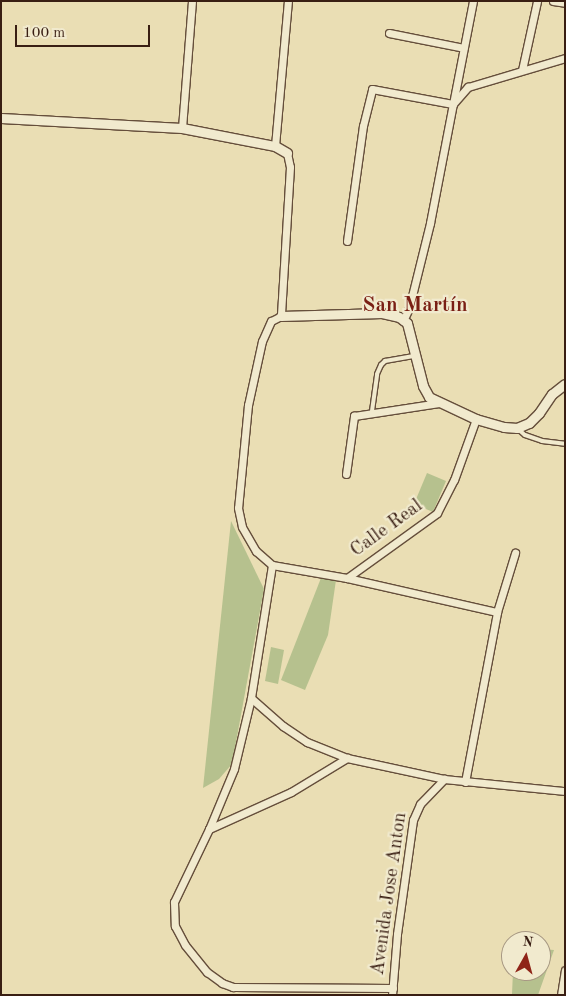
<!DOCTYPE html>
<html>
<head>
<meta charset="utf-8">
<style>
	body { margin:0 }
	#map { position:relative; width:566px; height:996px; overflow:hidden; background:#eadeb4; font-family:"Old Standard TT",serif }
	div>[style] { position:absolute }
	.green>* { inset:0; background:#b6c18e }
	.roads { filter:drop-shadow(1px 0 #654e3b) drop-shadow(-1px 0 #654e3b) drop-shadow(0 1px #654e3b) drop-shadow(0 -1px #654e3b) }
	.service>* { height:4px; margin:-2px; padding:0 2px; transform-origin:2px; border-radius:2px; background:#f1eace }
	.minor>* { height:7px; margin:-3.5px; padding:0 3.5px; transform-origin:3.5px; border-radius:3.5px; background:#f1eace }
	.tertiary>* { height:9px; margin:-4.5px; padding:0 4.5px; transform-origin:4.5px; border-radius:4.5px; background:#f1eace }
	span { translate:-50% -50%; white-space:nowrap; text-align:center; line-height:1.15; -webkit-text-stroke:4.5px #f1eace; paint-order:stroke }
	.street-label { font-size:19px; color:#391e13 }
	.quarter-label { font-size:21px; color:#7a1f14; font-weight:700 }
	.frame { position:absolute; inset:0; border:2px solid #391e13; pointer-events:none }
	.north { position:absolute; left:501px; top:931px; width:50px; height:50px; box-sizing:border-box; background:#f1eace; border:1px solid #a79883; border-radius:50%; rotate:7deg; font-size:14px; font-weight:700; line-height:20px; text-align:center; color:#391e13 }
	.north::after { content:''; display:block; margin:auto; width:18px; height:22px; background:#8f2418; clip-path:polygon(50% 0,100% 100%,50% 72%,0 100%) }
	.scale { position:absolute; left:15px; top:25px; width:135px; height:22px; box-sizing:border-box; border:2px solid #391e13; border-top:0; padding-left:6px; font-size:15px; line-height:18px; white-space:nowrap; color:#391e13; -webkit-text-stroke:4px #f1eace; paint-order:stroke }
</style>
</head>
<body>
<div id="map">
	<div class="green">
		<i style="clip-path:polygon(427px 473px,446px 481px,433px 512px,414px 504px)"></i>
		<i style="clip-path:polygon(231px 521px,264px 589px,232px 764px,219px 779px,203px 788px)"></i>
		<i style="clip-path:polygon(321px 578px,336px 580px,328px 635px,305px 690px,281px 680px)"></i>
		<i style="clip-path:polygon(271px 647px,284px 650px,278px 684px,265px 681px)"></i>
		<i style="clip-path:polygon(541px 949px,554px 950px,538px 995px,512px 994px,513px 971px,541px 971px)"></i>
	</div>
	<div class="roads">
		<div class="service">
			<i style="left:372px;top:411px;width:37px;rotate:-82deg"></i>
			<i style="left:377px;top:374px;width:10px;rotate:-66deg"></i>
			<i style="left:381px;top:365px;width:6px;rotate:-45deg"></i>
			<i style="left:385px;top:361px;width:29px;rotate:-10deg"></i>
			<i style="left:518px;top:429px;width:9px;rotate:41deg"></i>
			<i style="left:525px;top:435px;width:18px;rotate:19deg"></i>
			<i style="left:542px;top:441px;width:23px;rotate:7deg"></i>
		</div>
		<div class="minor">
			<i style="left:553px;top:1px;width:12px;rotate:9deg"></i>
			<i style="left:389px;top:33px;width:76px;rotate:11.3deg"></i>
			<i style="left:522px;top:70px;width:71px;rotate:-77.7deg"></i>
			<i style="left:182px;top:128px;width:127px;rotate:-85.5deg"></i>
			<i style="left:275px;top:146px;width:146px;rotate:-84.9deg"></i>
			<i style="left:287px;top:153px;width:14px;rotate:78deg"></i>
			<i style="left:290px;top:167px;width:149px;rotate:93.5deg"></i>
			<i style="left:281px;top:316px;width:11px;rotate:153deg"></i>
			<i style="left:271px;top:321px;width:22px;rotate:114deg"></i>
			<i style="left:262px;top:341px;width:66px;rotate:102.3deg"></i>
			<i style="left:248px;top:405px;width:103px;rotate:95.5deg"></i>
			<i style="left:238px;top:508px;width:19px;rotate:78deg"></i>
			<i style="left:242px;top:527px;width:28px;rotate:60deg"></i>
			<i style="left:256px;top:551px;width:21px;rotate:41deg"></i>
			<i style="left:272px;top:565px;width:76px;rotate:9.8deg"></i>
			<i style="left:347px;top:578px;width:154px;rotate:12.8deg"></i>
			<i style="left:347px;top:241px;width:116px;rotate:-82.1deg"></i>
			<i style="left:363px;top:126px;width:38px;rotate:-76deg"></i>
			<i style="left:372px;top:89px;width:82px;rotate:10.5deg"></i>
			<i style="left:453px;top:104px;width:105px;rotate:-79deg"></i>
			<i style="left:403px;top:321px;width:14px;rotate:-65deg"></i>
			<i style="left:409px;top:308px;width:88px;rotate:-76.1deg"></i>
			<i style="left:430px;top:223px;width:121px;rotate:-79.1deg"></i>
			<i style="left:453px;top:104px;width:23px;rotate:-49deg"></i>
			<i style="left:468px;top:87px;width:101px;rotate:-16.6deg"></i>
			<i style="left:346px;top:474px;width:59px;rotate:-82.1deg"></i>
			<i style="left:354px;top:416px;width:86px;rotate:-8.7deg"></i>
			<i style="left:272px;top:565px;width:135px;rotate:99deg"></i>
			<i style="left:251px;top:698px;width:73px;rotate:103.5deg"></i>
			<i style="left:234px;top:769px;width:65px;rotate:112.6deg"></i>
			<i style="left:209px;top:829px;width:81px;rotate:115.6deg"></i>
			<i style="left:174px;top:902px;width:24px;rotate:88deg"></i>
			<i style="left:175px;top:926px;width:21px;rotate:62deg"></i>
			<i style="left:185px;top:945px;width:35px;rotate:51deg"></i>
			<i style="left:207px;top:972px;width:19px;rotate:36deg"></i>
			<i style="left:222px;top:983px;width:12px;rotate:20deg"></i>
			<i style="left:233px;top:987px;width:160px;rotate:0.4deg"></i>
			<i style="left:347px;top:578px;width:111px;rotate:-35.8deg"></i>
			<i style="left:437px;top:513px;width:37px;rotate:-63deg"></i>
			<i style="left:454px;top:480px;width:65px;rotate:-70.2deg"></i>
			<i style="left:251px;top:698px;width:43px;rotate:41.2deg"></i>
			<i style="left:283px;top:726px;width:29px;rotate:34deg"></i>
			<i style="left:307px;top:742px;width:43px;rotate:21.8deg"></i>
			<i style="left:347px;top:758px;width:99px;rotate:12.2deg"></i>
			<i style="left:444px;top:779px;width:122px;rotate:5.7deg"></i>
			<i style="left:465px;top:782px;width:173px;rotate:-79.3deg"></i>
			<i style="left:497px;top:612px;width:62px;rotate:-73deg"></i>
			<i style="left:209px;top:829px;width:90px;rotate:-24.3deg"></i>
			<i style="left:291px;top:792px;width:66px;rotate:-31.3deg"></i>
			<i style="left:392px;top:995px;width:61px;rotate:-85.3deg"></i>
			<i style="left:397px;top:934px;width:115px;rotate:-82deg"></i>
			<i style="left:413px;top:820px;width:17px;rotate:-66deg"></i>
			<i style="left:420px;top:804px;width:35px;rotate:-46deg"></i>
			<i style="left:561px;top:995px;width:25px;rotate:-81deg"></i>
		</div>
		<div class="tertiary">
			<i style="left:1px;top:118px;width:181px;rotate:3.2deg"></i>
			<i style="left:182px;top:128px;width:95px;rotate:11deg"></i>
			<i style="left:275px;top:146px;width:14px;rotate:30deg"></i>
			<i style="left:281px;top:316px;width:101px;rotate:-1.7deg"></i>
			<i style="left:382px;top:313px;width:17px;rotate:13deg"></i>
			<i style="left:399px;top:317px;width:10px;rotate:37deg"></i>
			<i style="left:407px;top:323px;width:65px;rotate:75.7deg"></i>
			<i style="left:423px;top:386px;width:13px;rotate:61deg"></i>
			<i style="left:429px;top:397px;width:52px;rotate:25.1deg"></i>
			<i style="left:476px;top:419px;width:29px;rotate:16deg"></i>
			<i style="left:504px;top:427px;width:13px;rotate:4deg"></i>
			<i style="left:517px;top:428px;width:13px;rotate:-23deg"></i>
			<i style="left:529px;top:423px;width:14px;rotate:-45deg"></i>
			<i style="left:539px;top:413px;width:23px;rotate:-56deg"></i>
			<i style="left:552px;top:394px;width:16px;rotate:-38deg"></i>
		</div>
	</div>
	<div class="street-label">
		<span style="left:387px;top:529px;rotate:-36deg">Calle Real</span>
		<span style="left:390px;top:894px;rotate:-82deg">Avenida Jose Anton</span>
	</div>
	<div class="quarter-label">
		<span style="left:415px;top:306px">San Martín</span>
	</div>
	<div class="frame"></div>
	<div class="north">N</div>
	<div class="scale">100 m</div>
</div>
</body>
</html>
